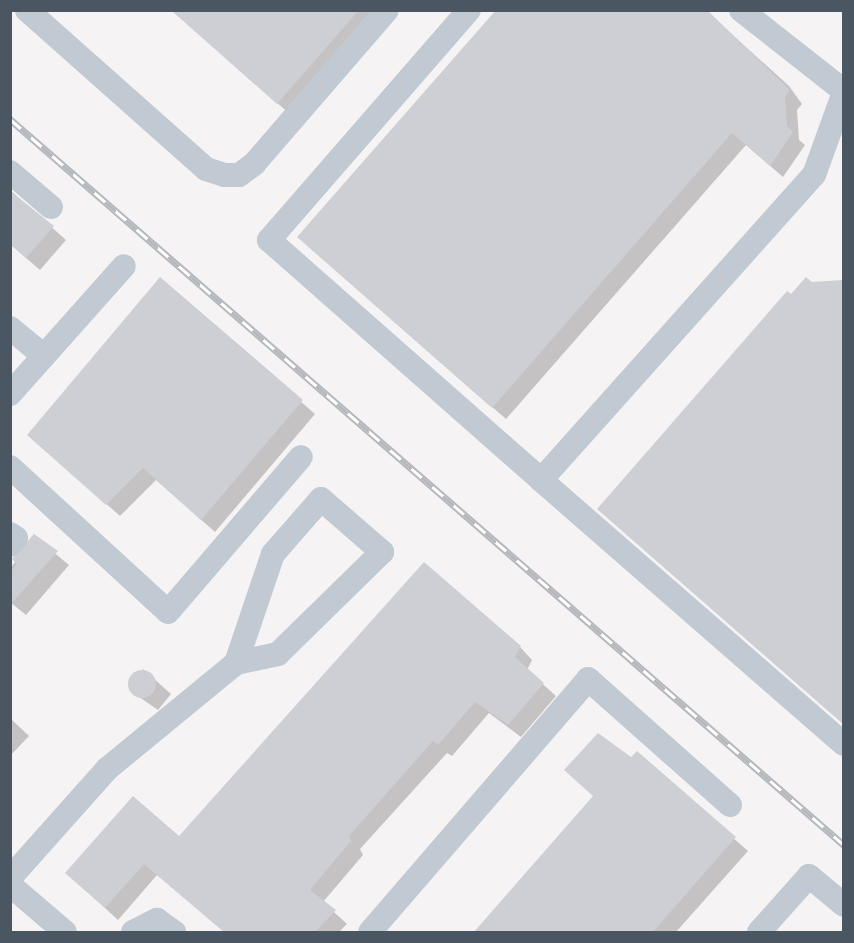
<!DOCTYPE html>
<html>
<head>
<meta charset="utf-8">
<style>
	body { margin:0 }
	#map { position:relative; width:854px; height:943px; overflow:hidden; background:#f5f3f3; font-family:Arial,sans-serif }
	div>[style] { position:absolute }
	.shadow>* { inset:0; background:#0003 }
	.building>* { inset:0; background:#cdcfd5 }
	.round { border-radius:50% }
	.minor>* { height:24px; margin:-12px; padding:0 12px; transform-origin:12px; border-radius:12px; background:#c1cad2 }
	.rail>* { height:7px; margin-top:-3.5px; transform-origin:0; background:repeating-linear-gradient(90deg,#fff 0 14px,#b5b8bd 0 28px); box-sizing:border-box; border-block:2px solid #b5b8bd }
	span { translate:-50% -50%; white-space:nowrap; text-align:center; line-height:1.15; -webkit-text-stroke:6px #fff; paint-order:stroke }
	.frame { position:absolute; inset:0; border:12px solid #4a5661; pointer-events:none }
</style>
</head>
<body>
<div id="map">
	<div class="shadow">
		<i style="clip-path:polygon(171px 10px,383px 10px,291px 115px)"></i>
		<i style="clip-path:polygon(705px 10px,789px 86px,802px 104px,797px 110px,799px 140px,805px 145px,783px 177px,746px 145px,506px 419px,312px 249px)"></i>
		<i style="clip-path:polygon(10px 190px,66px 240px,40px 270px,10px 244px)"></i>
		<i style="clip-path:polygon(160px 279px,315px 414px,215px 532px,156px 480px,120px 516px,29px 435px)"></i>
		<i style="clip-path:polygon(844px 281px,844px 724px,612px 521px,791px 296px,811px 284px)"></i>
		<i style="clip-path:polygon(34px 536px,69px 565px,26px 615px,10px 602px,10px 569px)"></i>
		<i style="clip-path:polygon(520px 647px,532px 660px,527px 670px,556px 696px,521px 737px,489px 713px,452px 756px,447px 753px,360px 849px,363px 855px,323px 902px,347px 924px,339px 932px,225px 932px,157px 875px,118px 920px,67px 873px,179px 838px)"></i>
		<i style="clip-path:polygon(143px 669px,171px 694px,158px 710px,129px 690px)"></i>
		<i style="clip-path:polygon(10px 718px,29px 736px,10px 756px)"></i>
		<i style="clip-path:polygon(637px 753px,748px 851px,676px 932px,475px 932px)"></i>
	</div>
	<div class="building">
		<i style="clip-path:polygon(171px 10px,359px 10px,277px 104px)"></i>
		<i style="clip-path:polygon(496px 10px,707px 10px,790px 90px,785px 97px,787px 126px,793px 132px,770px 166px,732px 133px,492px 408px,297px 237px)"></i>
		<i style="clip-path:polygon(10px 191px,54px 226px,26px 258px,10px 244px)"></i>
		<i style="clip-path:polygon(160px 277px,303px 400px,201px 520px,143px 468px,106px 505px,27px 435px)"></i>
		<i style="clip-path:polygon(806px 277px,812px 282px,843px 280px,843px 724px,597px 509px,787px 291px,791px 294px)"></i>
		<i style="clip-path:polygon(34px 534px,58px 551px,10px 605px,10px 571px,17px 564px,12px 559px)"></i>
		<i style="clip-path:polygon(424px 562px,521px 646px,515px 657px,544px 683px,508px 725px,475px 702px,438px 745px,433px 741px,349px 836px,351px 841px,310px 890px,336px 910px,314px 933px,225px 933px,144px 864px,105px 908px,65px 873px,133px 796px,179px 836px)"></i>
		<i class="round" style="left:128px;top:670px;width:28px;height:28px"></i>
		<i style="clip-path:polygon(598px 733px,631px 757px,637px 751px,736px 837px,652px 933px,473px 933px,593px 796px,564px 770px)"></i>
	</div>
	<div class="minor">
		<i style="left:27px;top:10px;width:239px;rotate:41.6deg"></i>
		<i style="left:206px;top:169px;width:19px;rotate:18deg"></i>
		<i style="left:224px;top:175px;width:15px"></i>
		<i style="left:239px;top:175px;width:19px;rotate:-36deg"></i>
		<i style="left:254px;top:164px;width:203px;rotate:-49.2deg"></i>
		<i style="left:469px;top:10px;width:305px;rotate:131deg"></i>
		<i style="left:269px;top:240px;width:363px;rotate:41.4deg"></i>
		<i style="left:541px;top:480px;width:409px;rotate:-48.2deg"></i>
		<i style="left:814px;top:175px;width:88px;rotate:-70.1deg"></i>
		<i style="left:741px;top:10px;width:131px;rotate:38.2deg"></i>
		<i style="left:10px;top:172px;width:54px;rotate:40.5deg"></i>
		<i style="left:10px;top:328px;width:44px;rotate:39.5deg"></i>
		<i style="left:10px;top:394px;width:171px;rotate:-48.3deg"></i>
		<i style="left:10px;top:467px;width:214px;rotate:42.5deg"></i>
		<i style="left:168px;top:612px;width:204px;rotate:-49.4deg"></i>
		<i style="left:541px;top:480px;width:402px;rotate:41.1deg"></i>
		<i style="left:10px;top:534px;width:7px;rotate:34deg"></i>
		<i style="left:16px;top:538px;width:9px;rotate:131deg"></i>
		<i style="left:10px;top:878px;width:146px;rotate:-48.3deg"></i>
		<i style="left:107px;top:769px;width:167px;rotate:-39.4deg"></i>
		<i style="left:236px;top:663px;width:115px;rotate:-71.3deg"></i>
		<i style="left:273px;top:554px;width:73px;rotate:-48.9deg"></i>
		<i style="left:321px;top:499px;width:81px;rotate:41deg"></i>
		<i style="left:382px;top:552px;width:146px;rotate:135.6deg"></i>
		<i style="left:278px;top:654px;width:43px;rotate:167.9deg"></i>
		<i style="left:10px;top:885px;width:72px;rotate:40.5deg"></i>
		<i style="left:133px;top:932px;width:27px;rotate:-27deg"></i>
		<i style="left:157px;top:920px;width:21px;rotate:35deg"></i>
		<i style="left:370px;top:932px;width:334px;rotate:-49.2deg"></i>
		<i style="left:588px;top:679px;width:190px;rotate:41.6deg"></i>
		<i style="left:759px;top:932px;width:75px;rotate:-48.2deg"></i>
		<i style="left:809px;top:876px;width:45px;rotate:39.6deg"></i>
	</div>
	<div class="rail">
		<i style="left:10px;top:119px;width:1106px;rotate:41.04deg"></i>
	</div>
	<div class="frame"></div>
</div>
</body>
</html>
